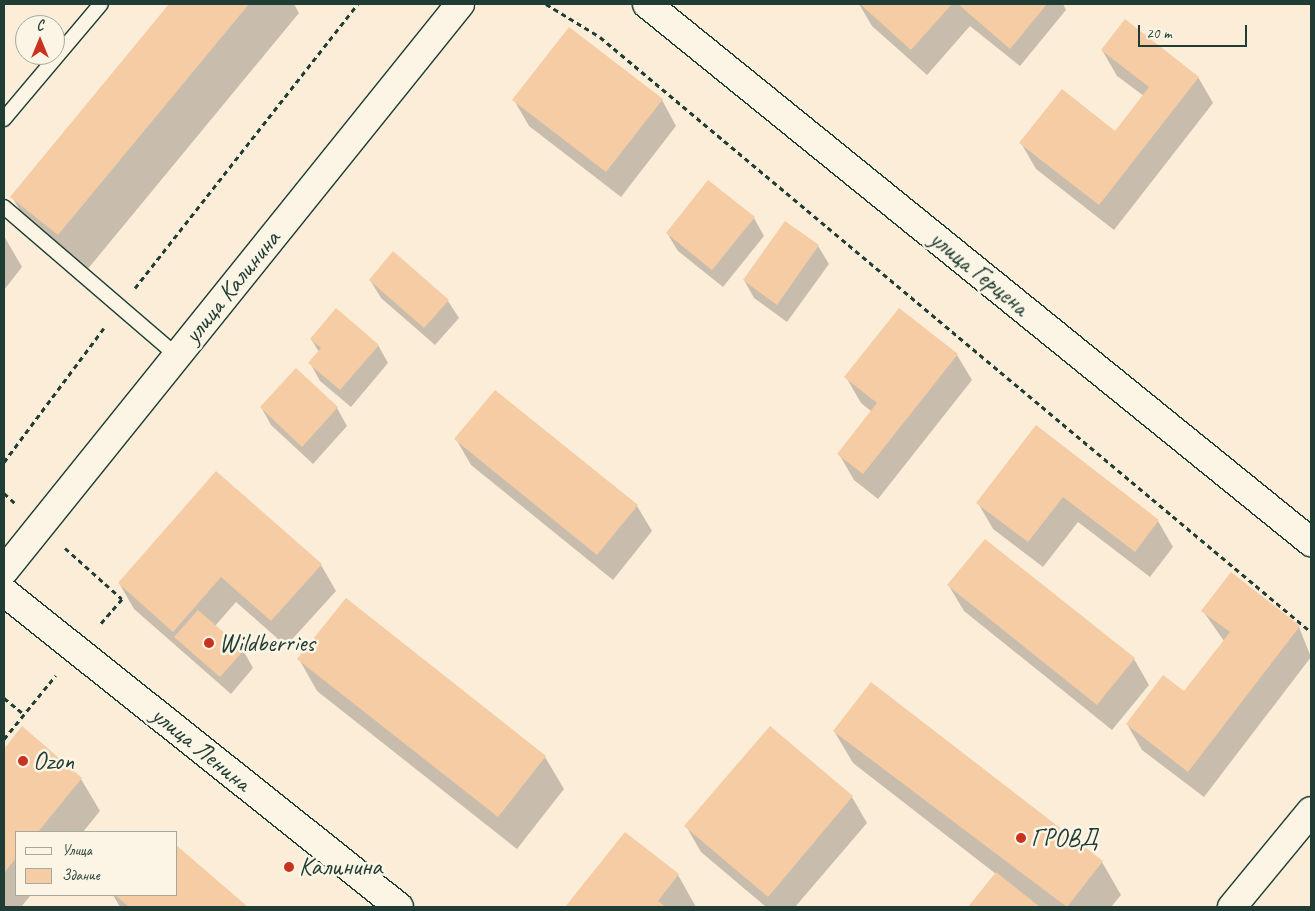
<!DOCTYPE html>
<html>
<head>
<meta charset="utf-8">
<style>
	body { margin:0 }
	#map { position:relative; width:1315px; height:911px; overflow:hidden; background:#fbedd8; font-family:Caveat,sans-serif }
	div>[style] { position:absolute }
	.shadow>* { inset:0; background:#0003 }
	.building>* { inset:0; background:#f5cca4 }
	.path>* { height:3px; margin-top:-1.5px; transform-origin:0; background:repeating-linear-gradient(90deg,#1f3d34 0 5px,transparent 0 9px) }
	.roads { filter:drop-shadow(1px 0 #1f3d34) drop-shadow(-1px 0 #1f3d34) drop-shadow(0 1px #1f3d34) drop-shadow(0 -1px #1f3d34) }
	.service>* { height:14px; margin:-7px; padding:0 7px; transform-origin:7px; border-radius:7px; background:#fcf5e5 }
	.minor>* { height:28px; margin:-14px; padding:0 14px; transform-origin:14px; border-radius:14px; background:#fcf5e5 }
	.tertiary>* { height:28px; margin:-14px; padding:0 14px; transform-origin:14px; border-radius:14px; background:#fcf5e5 }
	.dots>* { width:14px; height:14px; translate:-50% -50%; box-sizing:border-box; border:2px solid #fcf5e5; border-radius:50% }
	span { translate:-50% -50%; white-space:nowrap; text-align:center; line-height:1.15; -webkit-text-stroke:5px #fcf5e5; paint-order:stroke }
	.street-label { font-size:25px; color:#1f3d34 }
	.poi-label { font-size:25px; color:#1f3d34 }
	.left { translate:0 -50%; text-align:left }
	.frame { position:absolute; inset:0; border:5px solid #1f3d34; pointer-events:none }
	.legend { position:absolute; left:15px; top:831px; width:162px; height:65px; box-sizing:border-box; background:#fcf5e5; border:1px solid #a4ab9e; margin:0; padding:6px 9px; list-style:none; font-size:15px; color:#1f3d34 }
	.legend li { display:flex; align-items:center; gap:10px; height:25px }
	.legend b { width:25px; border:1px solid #a4ab9e }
	.north { position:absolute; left:15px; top:15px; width:50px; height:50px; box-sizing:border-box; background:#fcf5e5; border:1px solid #a4ab9e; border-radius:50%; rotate:0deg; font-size:14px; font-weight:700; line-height:20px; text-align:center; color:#1f3d34 }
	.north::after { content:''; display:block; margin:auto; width:18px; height:22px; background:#c8321e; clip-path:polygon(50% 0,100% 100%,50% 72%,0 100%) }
	.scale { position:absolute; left:1138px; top:25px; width:109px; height:22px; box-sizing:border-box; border:2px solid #1f3d34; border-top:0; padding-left:6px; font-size:15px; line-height:18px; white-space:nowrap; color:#1f3d34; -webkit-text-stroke:4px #fcf5e5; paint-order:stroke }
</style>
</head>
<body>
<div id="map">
	<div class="shadow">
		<i style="clip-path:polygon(171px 4px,294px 4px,299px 13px,82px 276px,36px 238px,12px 197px)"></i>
		<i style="clip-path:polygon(859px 4px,1063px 4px,1066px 10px,1020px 66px,970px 26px,927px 75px,872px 26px)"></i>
		<i style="clip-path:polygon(1102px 50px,1198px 77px,1213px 103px,1114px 230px,1036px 169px,1021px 143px,1116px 132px,1144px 96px,1117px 76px)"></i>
		<i style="clip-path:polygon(514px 100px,662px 100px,676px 126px,621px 197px,529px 126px)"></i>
		<i style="clip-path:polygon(754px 218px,764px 236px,723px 287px,678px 251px,667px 233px)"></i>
		<i style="clip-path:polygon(786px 223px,818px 246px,829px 264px,787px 322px,754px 298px,744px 280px)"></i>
		<i style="clip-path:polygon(4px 236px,22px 267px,4px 290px)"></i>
		<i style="clip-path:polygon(370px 280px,448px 301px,459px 318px,435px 345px,381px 298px)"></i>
		<i style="clip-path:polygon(311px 339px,378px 345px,388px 363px,351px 407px,320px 381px,310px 363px,319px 352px)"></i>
		<i style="clip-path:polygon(957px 355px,972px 380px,878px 499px,854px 480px,839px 454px,872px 412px,861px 403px,846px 377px)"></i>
		<i style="clip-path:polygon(261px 407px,337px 408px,347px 426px,313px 464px,271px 425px)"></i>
		<i style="clip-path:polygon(1036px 427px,1158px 521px,1173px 547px,1150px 577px,1078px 522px,1043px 567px,993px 529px,978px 503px)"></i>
		<i style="clip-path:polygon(456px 439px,637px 506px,652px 531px,613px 580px,471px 465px)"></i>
		<i style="clip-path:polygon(321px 565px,336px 591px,286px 646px,236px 602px,215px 626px,243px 650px,253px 668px,231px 694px,134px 609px,119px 583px)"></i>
		<i style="clip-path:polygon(1231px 574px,1299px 627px,1311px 657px,1204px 797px,1142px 750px,1127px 724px,1184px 693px,1224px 641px,1203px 611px)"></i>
		<i style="clip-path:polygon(949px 586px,1134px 659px,1149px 685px,1112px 730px,964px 611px)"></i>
		<i style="clip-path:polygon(299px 659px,545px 757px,564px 789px,517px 849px,317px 691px)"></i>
		<i style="clip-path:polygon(22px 728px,81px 779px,100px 811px,83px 832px,16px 832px,16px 895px,31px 895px,21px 907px,4px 907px,4px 751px)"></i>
		<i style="clip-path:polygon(770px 728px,852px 797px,867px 823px,795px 907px,766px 907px,701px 852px,686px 826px)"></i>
		<i style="clip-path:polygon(834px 731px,1102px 862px,1121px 895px,1111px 907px,970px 907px,996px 874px,853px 763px)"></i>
		<i style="clip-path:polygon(625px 833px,678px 875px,696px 907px,566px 907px)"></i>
		<i style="clip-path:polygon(176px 847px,246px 907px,120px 907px,113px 895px,176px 895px)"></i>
	</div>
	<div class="building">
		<i style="clip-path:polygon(169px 4px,249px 4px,58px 235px,10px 197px)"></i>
		<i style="clip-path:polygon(860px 4px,952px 4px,911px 50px)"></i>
		<i style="clip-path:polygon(958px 4px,1047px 4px,1010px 49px)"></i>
		<i style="clip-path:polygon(1125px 19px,1199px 77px,1099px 205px,1019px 143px,1062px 89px,1115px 131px,1149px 87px,1101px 50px)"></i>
		<i style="clip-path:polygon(569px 27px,663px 99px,606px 172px,512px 100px)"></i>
		<i style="clip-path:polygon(708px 180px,755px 217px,712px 270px,666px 233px)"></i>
		<i style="clip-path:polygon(785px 221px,819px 245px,777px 305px,743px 280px)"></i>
		<i style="clip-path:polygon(393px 251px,449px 300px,424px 328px,369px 280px)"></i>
		<i style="clip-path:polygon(336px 308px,379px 345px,340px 390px,308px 363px,321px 348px,310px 339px)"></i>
		<i style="clip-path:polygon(899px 308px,958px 354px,863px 474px,837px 454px,877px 403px,844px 377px)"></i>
		<i style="clip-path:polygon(296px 368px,338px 407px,302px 447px,260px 407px)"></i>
		<i style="clip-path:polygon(495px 390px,638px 505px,597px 555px,454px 439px)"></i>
		<i style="clip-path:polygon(1036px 425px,1159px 520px,1135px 552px,1063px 497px,1028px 542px,976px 503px)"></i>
		<i style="clip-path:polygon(216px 471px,322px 564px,271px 621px,221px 577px,173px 632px,118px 583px)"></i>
		<i style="clip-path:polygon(985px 539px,1135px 658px,1097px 705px,947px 585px)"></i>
		<i style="clip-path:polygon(1231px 572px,1300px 626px,1188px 772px,1126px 724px,1163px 675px,1184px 691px,1230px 632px,1201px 611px)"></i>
		<i style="clip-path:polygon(346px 598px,546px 756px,498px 817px,297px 659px)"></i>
		<i style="clip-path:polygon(198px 610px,244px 650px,220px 677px,174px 637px)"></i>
		<i style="clip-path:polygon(871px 682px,1103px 861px,1067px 907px,833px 731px)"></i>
		<i style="clip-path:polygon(22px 726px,82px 778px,38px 832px,16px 832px,16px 858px,4px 873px,4px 749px)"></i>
		<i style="clip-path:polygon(770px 726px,853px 796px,768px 897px,684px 826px)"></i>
		<i style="clip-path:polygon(625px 832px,679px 874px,658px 901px,666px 907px,565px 907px)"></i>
		<i style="clip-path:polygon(176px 845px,248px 907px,129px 907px,115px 895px,176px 895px)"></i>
		<i style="clip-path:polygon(996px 872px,1040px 907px,968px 907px)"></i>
	</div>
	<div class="path">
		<i style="left:546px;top:4px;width:63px;rotate:31.4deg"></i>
		<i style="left:600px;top:37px;width:927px;rotate:39.92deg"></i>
		<i style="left:135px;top:288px;width:361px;rotate:-51.9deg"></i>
		<i style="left:4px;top:462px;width:167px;rotate:-53.3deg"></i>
		<i style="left:4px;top:493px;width:16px;rotate:43deg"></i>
		<i style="left:65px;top:548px;width:76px;rotate:41.8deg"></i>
		<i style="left:122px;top:599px;width:35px;rotate:131deg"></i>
		<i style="left:4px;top:698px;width:26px;rotate:39deg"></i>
		<i style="left:4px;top:739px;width:82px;rotate:-50.9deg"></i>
	</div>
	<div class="roads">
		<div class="service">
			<i style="left:4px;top:119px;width:150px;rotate:-49.9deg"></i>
			<i style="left:4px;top:207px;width:228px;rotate:40.7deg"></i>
		</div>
		<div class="minor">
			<i style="left:647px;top:4px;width:855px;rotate:39.02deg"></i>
			<i style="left:4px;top:571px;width:728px;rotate:-51.19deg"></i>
		</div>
		<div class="tertiary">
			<i style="left:4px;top:592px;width:505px;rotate:38.57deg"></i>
			<i style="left:1232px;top:907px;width:124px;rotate:-50.5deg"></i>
		</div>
	</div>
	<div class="dots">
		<i style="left:209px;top:643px;background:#c8321e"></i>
		<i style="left:23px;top:761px;background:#c8321e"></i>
		<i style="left:1021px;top:838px;background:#c8321e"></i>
		<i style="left:289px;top:867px;background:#c8321e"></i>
	</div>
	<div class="street-label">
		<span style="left:979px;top:273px;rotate:39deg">улица Герцена</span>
		<span style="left:232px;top:287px;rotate:-51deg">улица Калинина</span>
		<span style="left:201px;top:749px;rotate:39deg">улица Ленина</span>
	</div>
	<div class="poi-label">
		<span class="left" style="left:219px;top:643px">Wildberries</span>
		<span class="left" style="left:33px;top:761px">Ozon</span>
		<span class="left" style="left:1031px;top:838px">ГРОВД</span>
		<span class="left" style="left:299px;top:867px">Калинина</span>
	</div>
	<div class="frame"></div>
	<ul class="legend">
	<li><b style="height:6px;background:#fcf5e5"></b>Улица</li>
	<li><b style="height:14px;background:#f5cca4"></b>Здание</li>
	</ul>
	<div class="north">С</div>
	<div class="scale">20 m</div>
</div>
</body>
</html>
